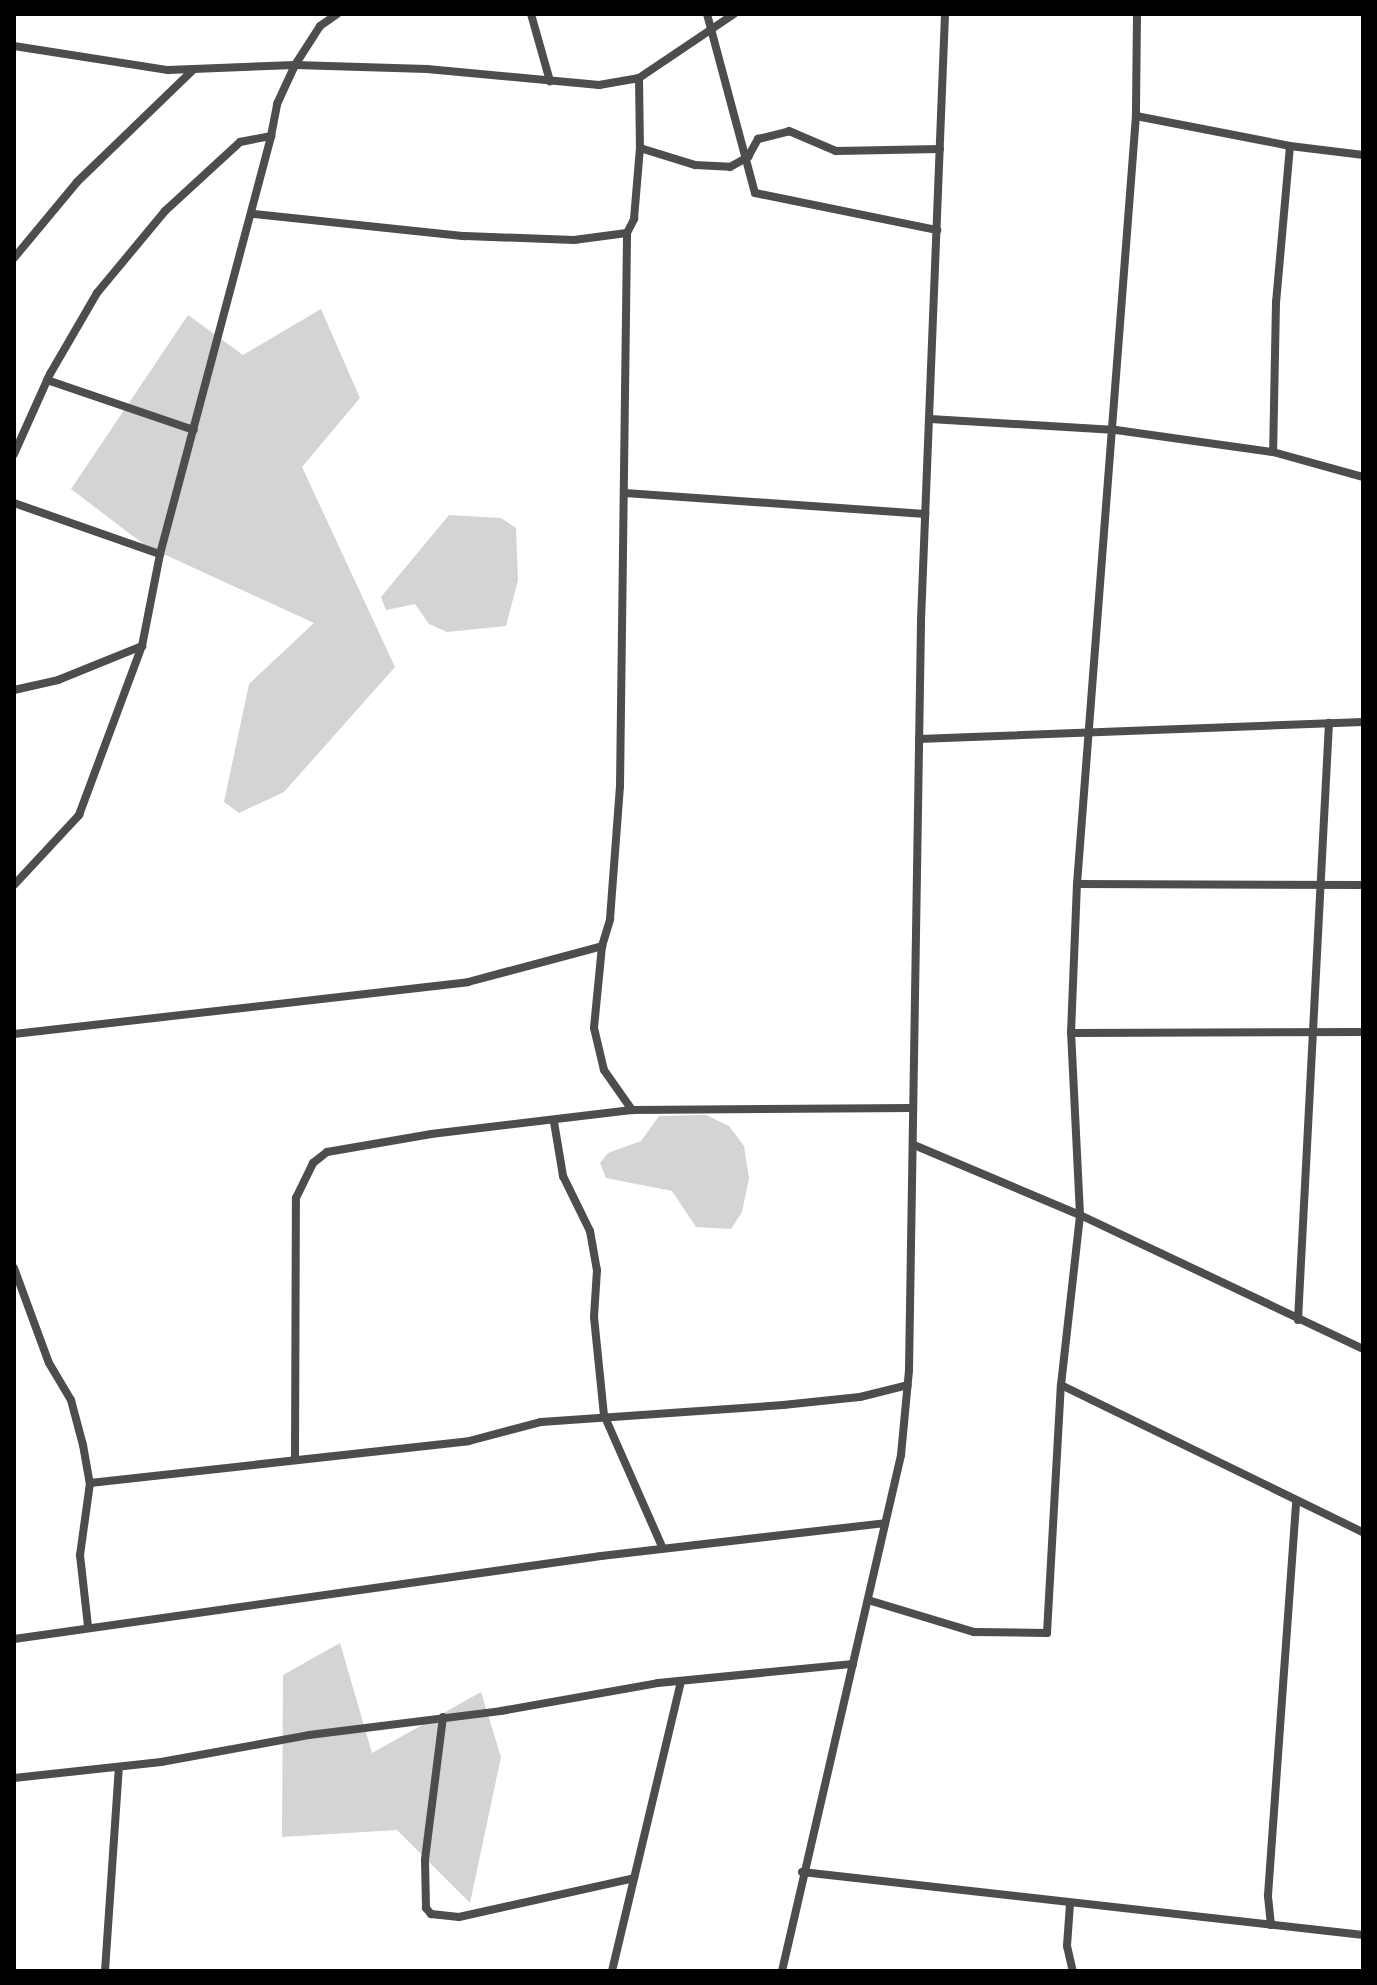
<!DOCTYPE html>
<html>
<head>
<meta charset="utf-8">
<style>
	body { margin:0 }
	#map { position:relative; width:1377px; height:1985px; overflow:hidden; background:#fff; font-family:Ubuntu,sans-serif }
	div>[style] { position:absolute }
	.green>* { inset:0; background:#d4d4d4 }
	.minor>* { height:8px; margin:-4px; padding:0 4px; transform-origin:4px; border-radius:4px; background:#4d4d4d }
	span { translate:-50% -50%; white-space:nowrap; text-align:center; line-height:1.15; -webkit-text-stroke:6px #fff; paint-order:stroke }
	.frame { position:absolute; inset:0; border:16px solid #000; pointer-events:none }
</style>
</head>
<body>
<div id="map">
	<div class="green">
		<i style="clip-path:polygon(321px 309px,360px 398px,302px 467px,395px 667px,284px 792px,239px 813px,224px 802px,249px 684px,314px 623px,146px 546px,71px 489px,188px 315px,243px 355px)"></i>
		<i style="clip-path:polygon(449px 515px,501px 518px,516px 528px,518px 580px,506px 626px,447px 632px,429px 624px,415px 604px,386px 610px,381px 597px)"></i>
		<i style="clip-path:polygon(706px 1115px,729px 1126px,744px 1146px,749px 1178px,742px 1212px,731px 1229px,696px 1227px,672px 1191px,606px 1178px,600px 1163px,608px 1153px,641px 1141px,659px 1116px)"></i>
		<i style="clip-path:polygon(340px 1643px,372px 1753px,481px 1692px,501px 1757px,470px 1903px,397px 1830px,282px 1837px,283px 1675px)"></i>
	</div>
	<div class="minor">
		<i style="left:531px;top:14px;width:70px;rotate:74.2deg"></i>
		<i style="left:707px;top:14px;width:185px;rotate:75deg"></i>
		<i style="left:755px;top:193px;width:186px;rotate:11.5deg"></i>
		<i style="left:1137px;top:14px;width:102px;rotate:90.6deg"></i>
		<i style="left:1136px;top:116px;width:157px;rotate:11deg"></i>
		<i style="left:1290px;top:146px;width:157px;rotate:95.1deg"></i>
		<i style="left:1276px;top:302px;width:150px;rotate:91.1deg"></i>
		<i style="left:1273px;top:452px;width:93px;rotate:15.5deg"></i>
		<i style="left:14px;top:46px;width:156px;rotate:8.9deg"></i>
		<i style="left:168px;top:70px;width:127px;rotate:-2.3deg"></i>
		<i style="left:295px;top:65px;width:132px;rotate:1.7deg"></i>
		<i style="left:427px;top:69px;width:173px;rotate:5.3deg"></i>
		<i style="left:599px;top:85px;width:41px;rotate:-9.9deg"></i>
		<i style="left:639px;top:78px;width:70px;rotate:89.2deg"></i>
		<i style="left:640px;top:148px;width:58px;rotate:17.2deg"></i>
		<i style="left:695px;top:165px;width:35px;rotate:3deg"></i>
		<i style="left:730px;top:167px;width:21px;rotate:-29deg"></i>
		<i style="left:748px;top:157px;width:21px;rotate:-61deg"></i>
		<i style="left:758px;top:139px;width:32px;rotate:-14deg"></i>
		<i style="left:789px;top:131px;width:51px;rotate:23.1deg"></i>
		<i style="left:836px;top:151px;width:104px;rotate:-1.1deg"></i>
		<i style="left:639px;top:78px;width:115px;rotate:-34deg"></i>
		<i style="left:1290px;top:146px;width:74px;rotate:7deg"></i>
		<i style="left:254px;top:214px;width:212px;rotate:6deg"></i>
		<i style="left:465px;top:236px;width:109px;rotate:2.1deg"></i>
		<i style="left:574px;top:240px;width:53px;rotate:-7.5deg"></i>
		<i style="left:627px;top:233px;width:16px;rotate:-63deg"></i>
		<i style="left:634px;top:219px;width:71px;rotate:-85.2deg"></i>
		<i style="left:14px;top:258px;width:99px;rotate:-50.3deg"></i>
		<i style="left:77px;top:182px;width:161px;rotate:-44deg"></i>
		<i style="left:47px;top:380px;width:155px;rotate:18.8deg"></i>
		<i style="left:930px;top:419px;width:186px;rotate:3.4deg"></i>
		<i style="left:1116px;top:430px;width:159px;rotate:8deg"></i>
		<i style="left:14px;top:454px;width:88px;rotate:-65.8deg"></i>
		<i style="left:50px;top:374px;width:94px;rotate:-59.9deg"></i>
		<i style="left:97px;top:293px;width:107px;rotate:-50.3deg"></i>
		<i style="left:165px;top:211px;width:102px;rotate:-42.6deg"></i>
		<i style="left:240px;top:142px;width:32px;rotate:-11deg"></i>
		<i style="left:271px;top:136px;width:33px;rotate:-79deg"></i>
		<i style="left:277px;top:104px;width:43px;rotate:-65.2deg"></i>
		<i style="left:295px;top:65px;width:46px;rotate:-57.3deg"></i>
		<i style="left:320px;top:26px;width:21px;rotate:-35deg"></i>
		<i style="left:625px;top:493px;width:301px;rotate:4deg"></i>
		<i style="left:14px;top:503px;width:155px;rotate:19.3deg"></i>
		<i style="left:14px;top:690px;width:45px;rotate:-12.8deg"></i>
		<i style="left:58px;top:680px;width:91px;rotate:-22deg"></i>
		<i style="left:919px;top:739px;width:444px;rotate:-2.2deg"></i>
		<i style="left:1077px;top:884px;width:286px;rotate:0.2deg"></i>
		<i style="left:14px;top:885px;width:96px;rotate:-47.1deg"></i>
		<i style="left:79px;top:815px;width:180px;rotate:-69.6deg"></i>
		<i style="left:142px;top:646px;width:94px;rotate:-78.9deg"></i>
		<i style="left:160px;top:554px;width:432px;rotate:-75.1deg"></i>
		<i style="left:602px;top:946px;width:28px;rotate:-73deg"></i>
		<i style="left:610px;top:919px;width:133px;rotate:-85.7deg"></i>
		<i style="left:620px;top:786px;width:553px;rotate:-89.27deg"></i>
		<i style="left:1071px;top:1033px;width:292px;rotate:-0.2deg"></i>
		<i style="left:14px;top:1034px;width:457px;rotate:-6.5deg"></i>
		<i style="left:468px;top:982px;width:139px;rotate:-15deg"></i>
		<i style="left:602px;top:946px;width:82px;rotate:95.6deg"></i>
		<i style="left:594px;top:1028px;width:43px;rotate:76.6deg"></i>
		<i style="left:604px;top:1070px;width:49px;rotate:55deg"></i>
		<i style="left:632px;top:1110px;width:281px;rotate:-0.4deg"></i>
		<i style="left:554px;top:1122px;width:55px;rotate:80.5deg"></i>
		<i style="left:563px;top:1176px;width:61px;rotate:63.9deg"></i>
		<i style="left:590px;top:1231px;width:40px;rotate:80deg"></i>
		<i style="left:597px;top:1270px;width:47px;rotate:93.7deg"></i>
		<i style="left:594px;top:1317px;width:99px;rotate:84.2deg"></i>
		<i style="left:604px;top:1415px;width:146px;rotate:66.2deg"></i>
		<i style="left:914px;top:1145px;width:180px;rotate:22.9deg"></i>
		<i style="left:1080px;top:1215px;width:313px;rotate:25.3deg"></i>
		<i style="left:14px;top:1268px;width:101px;rotate:69.8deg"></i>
		<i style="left:49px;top:1363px;width:43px;rotate:59.3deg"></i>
		<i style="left:71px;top:1400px;width:47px;rotate:75.1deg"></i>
		<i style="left:83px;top:1445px;width:39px;rotate:80deg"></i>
		<i style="left:90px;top:1483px;width:73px;rotate:97.9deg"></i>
		<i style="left:80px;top:1555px;width:71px;rotate:83.6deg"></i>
		<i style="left:1298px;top:1320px;width:598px;rotate:-87.03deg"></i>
		<i style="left:1061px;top:1385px;width:336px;rotate:26deg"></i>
		<i style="left:295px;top:1460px;width:262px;rotate:-89.8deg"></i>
		<i style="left:296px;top:1198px;width:39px;rotate:-64deg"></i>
		<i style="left:313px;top:1163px;width:18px;rotate:-38deg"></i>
		<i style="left:327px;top:1152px;width:106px;rotate:-9.8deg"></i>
		<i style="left:431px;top:1134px;width:202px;rotate:-6.8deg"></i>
		<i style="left:90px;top:1483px;width:381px;rotate:-6.3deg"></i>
		<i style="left:469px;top:1441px;width:74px;rotate:-14.8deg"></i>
		<i style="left:541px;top:1422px;width:243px;rotate:-4deg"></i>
		<i style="left:783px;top:1405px;width:77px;rotate:-5.9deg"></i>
		<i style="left:860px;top:1397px;width:49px;rotate:-14deg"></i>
		<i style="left:868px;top:1600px;width:111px;rotate:16.8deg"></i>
		<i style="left:974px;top:1632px;width:73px;rotate:0.8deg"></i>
		<i style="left:1047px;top:1633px;width:248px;rotate:-86.8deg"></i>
		<i style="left:1061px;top:1385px;width:171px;rotate:-83.6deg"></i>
		<i style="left:1080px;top:1215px;width:182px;rotate:-92.8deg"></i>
		<i style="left:1071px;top:1033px;width:149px;rotate:-87.7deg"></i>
		<i style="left:1077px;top:884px;width:770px;rotate:-85.61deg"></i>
		<i style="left:14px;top:1639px;width:593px;rotate:-8.05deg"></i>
		<i style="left:601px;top:1556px;width:286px;rotate:-6.6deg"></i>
		<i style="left:443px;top:1717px;width:144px;rotate:97.2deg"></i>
		<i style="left:425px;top:1860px;width:48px;rotate:88.8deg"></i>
		<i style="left:426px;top:1908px;width:8px;rotate:50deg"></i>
		<i style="left:431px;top:1914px;width:28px;rotate:6deg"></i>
		<i style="left:459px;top:1917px;width:176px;rotate:-12.5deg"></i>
		<i style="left:14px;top:1778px;width:148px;rotate:-6.2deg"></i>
		<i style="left:161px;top:1762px;width:150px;rotate:-10.3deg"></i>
		<i style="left:309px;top:1735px;width:193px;rotate:-7.1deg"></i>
		<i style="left:501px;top:1711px;width:159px;rotate:-10.1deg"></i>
		<i style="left:658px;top:1683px;width:196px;rotate:-5.6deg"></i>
		<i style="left:802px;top:1872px;width:565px;rotate:6.41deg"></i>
		<i style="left:1070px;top:1904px;width:42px;rotate:94.1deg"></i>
		<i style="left:1067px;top:1946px;width:26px;rotate:77deg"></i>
		<i style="left:1271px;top:1925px;width:30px;rotate:-96deg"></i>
		<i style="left:1268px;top:1895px;width:394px;rotate:-85.9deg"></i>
		<i style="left:105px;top:1971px;width:204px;rotate:-86.1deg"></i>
		<i style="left:612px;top:1971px;width:298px;rotate:-76.6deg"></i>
		<i style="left:782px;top:1971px;width:530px;rotate:-77.01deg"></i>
		<i style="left:901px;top:1455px;width:85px;rotate:-84.6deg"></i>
		<i style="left:909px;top:1370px;width:750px;rotate:-89.08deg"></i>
		<i style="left:921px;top:620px;width:606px;rotate:-87.73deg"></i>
	</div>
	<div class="frame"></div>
</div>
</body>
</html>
